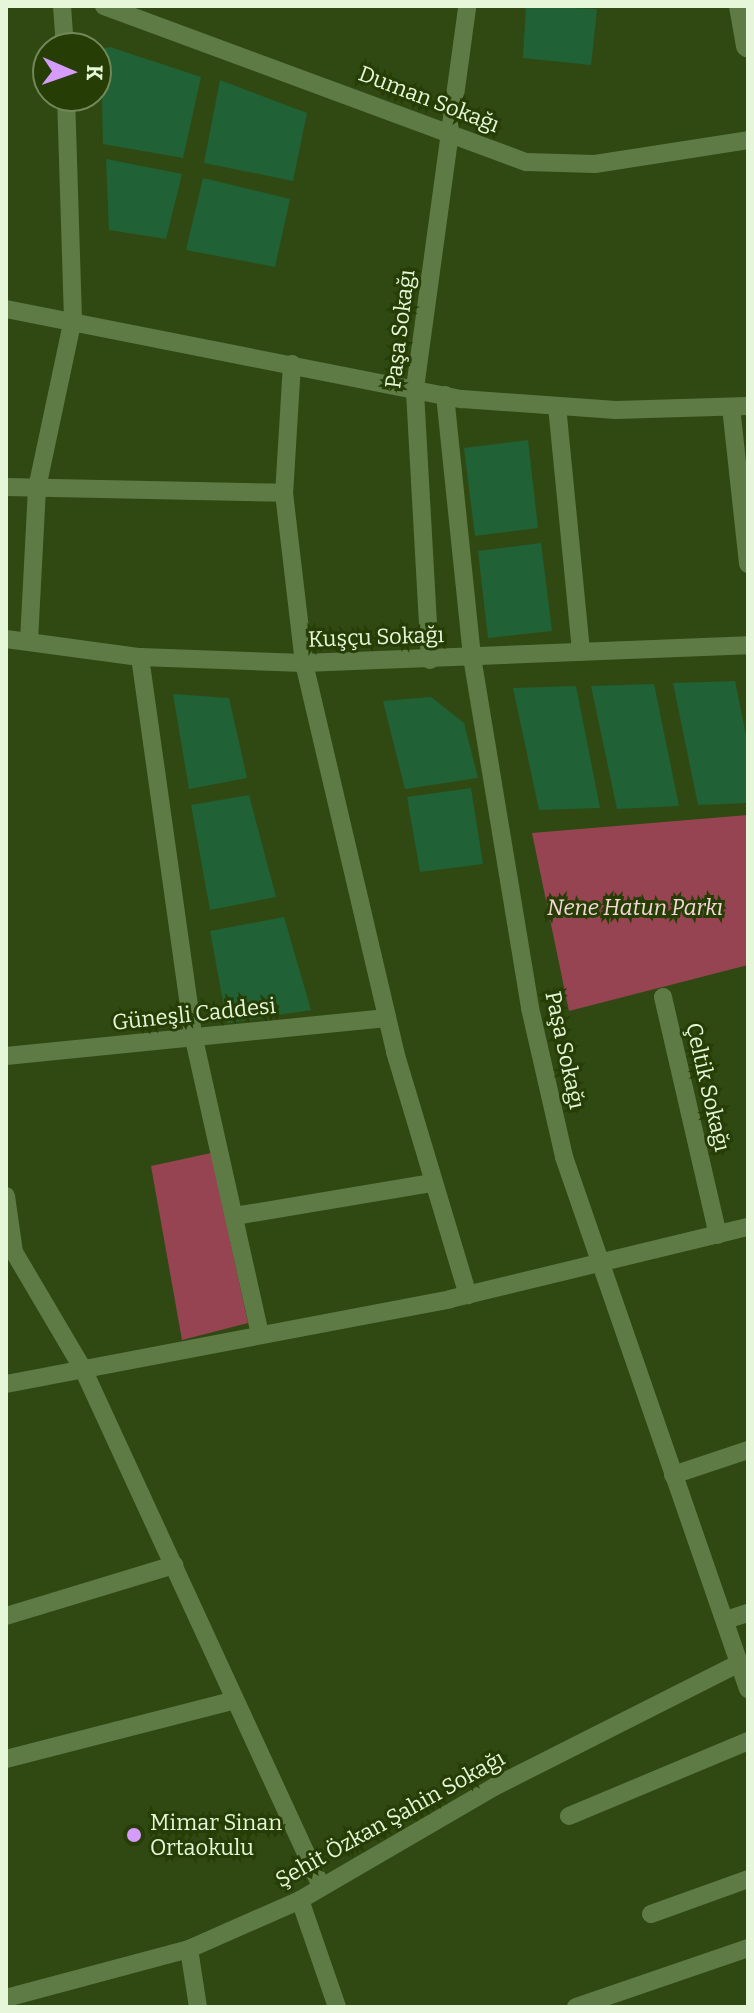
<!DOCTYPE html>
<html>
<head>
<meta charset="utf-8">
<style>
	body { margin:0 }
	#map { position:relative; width:754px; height:2013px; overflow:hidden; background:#304913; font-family:Bitter,serif }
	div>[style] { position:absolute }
	.green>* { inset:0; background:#964452 }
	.building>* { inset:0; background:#206135 }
	.street>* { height:18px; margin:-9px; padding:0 9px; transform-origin:9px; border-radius:9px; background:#5f7b45 }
	.secondary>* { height:24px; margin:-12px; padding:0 12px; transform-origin:12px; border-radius:12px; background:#5f7b45 }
	.dots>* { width:22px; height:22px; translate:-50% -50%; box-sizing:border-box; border:4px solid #263e05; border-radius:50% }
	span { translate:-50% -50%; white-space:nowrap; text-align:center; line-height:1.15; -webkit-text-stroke:6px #263e05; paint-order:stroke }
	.street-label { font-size:22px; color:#e6f7d9 }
	.park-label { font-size:22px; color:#f8d6da; font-style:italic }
	.poi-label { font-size:22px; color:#e6f7d9 }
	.left { translate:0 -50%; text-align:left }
	.frame { position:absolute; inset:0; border:8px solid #e6f7d9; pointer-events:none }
	.north { position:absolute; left:32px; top:32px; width:80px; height:80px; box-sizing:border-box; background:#263e05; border:2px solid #73885a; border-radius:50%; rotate:92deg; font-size:22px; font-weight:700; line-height:32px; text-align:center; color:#e6f7d9 }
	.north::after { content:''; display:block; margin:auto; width:28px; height:36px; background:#d59cfb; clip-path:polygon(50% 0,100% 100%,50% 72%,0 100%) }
</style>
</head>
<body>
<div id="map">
	<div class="green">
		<i style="clip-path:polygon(748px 815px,748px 965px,569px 1011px,532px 833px)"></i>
		<i style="clip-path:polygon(211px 1153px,248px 1323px,182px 1340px,151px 1166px)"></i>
	</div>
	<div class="building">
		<i style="clip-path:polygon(526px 6px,597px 9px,591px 65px,523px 58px)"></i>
		<i style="clip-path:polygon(110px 47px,201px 77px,183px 158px,103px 144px,101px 49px)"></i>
		<i style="clip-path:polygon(220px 80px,307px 113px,293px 181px,204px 163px)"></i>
		<i style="clip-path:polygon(106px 159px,182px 174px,166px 239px,109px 230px)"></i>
		<i style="clip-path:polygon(203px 178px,290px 199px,275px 267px,186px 250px)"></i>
		<i style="clip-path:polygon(528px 440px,538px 528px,475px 536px,464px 448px)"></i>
		<i style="clip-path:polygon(541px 543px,552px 631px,488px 638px,478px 551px)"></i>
		<i style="clip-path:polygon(735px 681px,748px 745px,748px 803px,698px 805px,673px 683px)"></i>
		<i style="clip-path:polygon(654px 684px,679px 806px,617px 809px,591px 686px)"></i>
		<i style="clip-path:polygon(576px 686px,600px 808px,539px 810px,513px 688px)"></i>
		<i style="clip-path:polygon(173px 694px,229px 698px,247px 778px,189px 789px)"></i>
		<i style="clip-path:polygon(431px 697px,464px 723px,478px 778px,405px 789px,383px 701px)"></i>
		<i style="clip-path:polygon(471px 788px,483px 864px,420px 872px,407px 797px)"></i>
		<i style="clip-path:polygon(249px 795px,276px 897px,210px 910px,191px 805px)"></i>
		<i style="clip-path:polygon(284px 917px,311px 1010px,227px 1023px,210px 931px)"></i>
	</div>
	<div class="street">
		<i style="left:62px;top:6px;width:42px;rotate:85.9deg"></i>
		<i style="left:104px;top:6px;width:450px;rotate:20.3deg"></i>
		<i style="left:526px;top:162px;width:69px;rotate:1.7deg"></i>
		<i style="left:595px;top:164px;width:155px;rotate:-8.9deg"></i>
		<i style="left:6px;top:309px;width:465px;rotate:11.2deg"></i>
		<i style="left:462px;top:399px;width:154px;rotate:4.1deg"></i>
		<i style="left:616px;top:410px;width:132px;rotate:-1.7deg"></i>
		<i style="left:292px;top:364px;width:129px;rotate:93.5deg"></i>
		<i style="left:284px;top:493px;width:171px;rotate:83.3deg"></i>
		<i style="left:304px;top:663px;width:400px;rotate:76.8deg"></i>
		<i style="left:395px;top:1052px;width:254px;rotate:73.3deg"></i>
		<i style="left:445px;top:395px;width:263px;rotate:84.1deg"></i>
		<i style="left:472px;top:657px;width:356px;rotate:80.6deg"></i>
		<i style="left:530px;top:1008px;width:153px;rotate:77.1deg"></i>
		<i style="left:564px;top:1157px;width:563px;rotate:70.92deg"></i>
		<i style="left:557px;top:406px;width:247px;rotate:84.4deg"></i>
		<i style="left:731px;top:407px;width:158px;rotate:83.8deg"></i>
		<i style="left:6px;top:487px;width:278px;rotate:1.2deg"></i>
		<i style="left:6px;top:639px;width:135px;rotate:7.7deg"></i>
		<i style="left:140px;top:657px;width:164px;rotate:2.1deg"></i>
		<i style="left:304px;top:663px;width:444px;rotate:-2.3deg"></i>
		<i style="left:29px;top:641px;width:153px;rotate:-87deg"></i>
		<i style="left:37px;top:488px;width:173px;rotate:-78deg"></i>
		<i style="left:73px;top:319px;width:223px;rotate:-91.8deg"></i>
		<i style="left:140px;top:657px;width:386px;rotate:82deg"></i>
		<i style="left:194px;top:1039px;width:303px;rotate:77.4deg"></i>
		<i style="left:430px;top:660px;width:272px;rotate:-93.2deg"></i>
		<i style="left:415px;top:388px;width:386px;rotate:-82.2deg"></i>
		<i style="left:663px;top:997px;width:244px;rotate:77deg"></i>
		<i style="left:6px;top:1056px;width:383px;rotate:-5.7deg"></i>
		<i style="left:6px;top:1196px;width:57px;rotate:81.9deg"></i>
		<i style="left:14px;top:1252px;width:136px;rotate:59.5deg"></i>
		<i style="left:83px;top:1369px;width:569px;rotate:65.28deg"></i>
		<i style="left:235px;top:1216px;width:200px;rotate:-9.5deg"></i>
		<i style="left:6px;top:1384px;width:452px;rotate:-10.8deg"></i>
		<i style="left:450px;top:1299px;width:307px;rotate:-13.6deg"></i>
		<i style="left:673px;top:1475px;width:79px;rotate:-18.4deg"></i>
		<i style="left:6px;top:1616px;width:176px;rotate:-16.9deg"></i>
		<i style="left:726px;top:1620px;width:23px;rotate:-18deg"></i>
		<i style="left:6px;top:1759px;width:236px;rotate:-14.4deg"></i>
		<i style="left:569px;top:1816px;width:194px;rotate:-22.7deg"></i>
		<i style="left:300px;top:1900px;width:113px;rotate:70.9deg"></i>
		<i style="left:651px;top:1914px;width:103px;rotate:-19.8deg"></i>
		<i style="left:189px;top:1949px;width:59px;rotate:81.2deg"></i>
		<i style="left:6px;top:1998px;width:189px;rotate:-15deg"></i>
		<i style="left:189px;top:1949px;width:121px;rotate:-23.8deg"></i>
		<i style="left:300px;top:1900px;width:225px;rotate:-30.2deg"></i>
		<i style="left:494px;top:1787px;width:275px;rotate:-26.8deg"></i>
		<i style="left:576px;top:2007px;width:182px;rotate:-18.9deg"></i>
	</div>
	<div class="secondary">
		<i style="left:741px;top:6px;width:40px;rotate:80deg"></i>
	</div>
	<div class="dots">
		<i style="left:134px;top:1835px;background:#d59cfb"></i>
	</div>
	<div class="street-label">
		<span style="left:429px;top:99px;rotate:21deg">Duman Sokağı</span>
		<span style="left:400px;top:329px;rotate:-83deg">Paşa Sokağı</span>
		<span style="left:376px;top:637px;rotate:-2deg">Kuşçu Sokağı</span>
		<span style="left:194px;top:1014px;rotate:-6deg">Güneşli Caddesi</span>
		<span style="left:565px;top:1050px;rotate:78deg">Paşa Sokağı</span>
		<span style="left:708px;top:1087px;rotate:77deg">Çeltik Sokağı</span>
		<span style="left:390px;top:1819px;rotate:-29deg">Şehit Özkan Şahin Sokağı</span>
	</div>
	<div class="park-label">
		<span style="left:635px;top:908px">Nene Hatun Parkı</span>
	</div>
	<div class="poi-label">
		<span class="left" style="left:150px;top:1835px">Mimar Sinan<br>Ortaokulu</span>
	</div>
	<div class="frame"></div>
	<div class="north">K</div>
</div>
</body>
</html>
